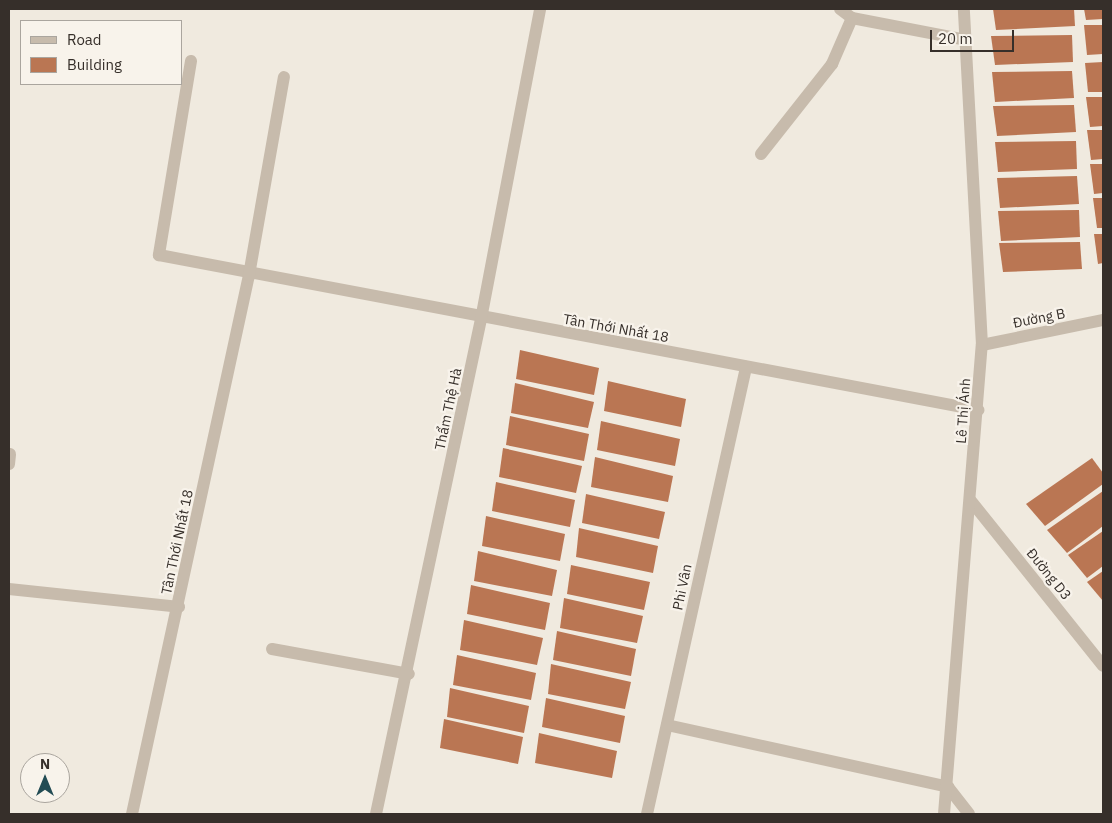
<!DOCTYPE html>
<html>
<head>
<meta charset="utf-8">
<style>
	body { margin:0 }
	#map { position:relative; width:1112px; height:823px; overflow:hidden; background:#f0eadf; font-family:"IBM Plex Sans",sans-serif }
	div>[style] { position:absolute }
	.building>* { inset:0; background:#ba7653 }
	.minor>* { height:12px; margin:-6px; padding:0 6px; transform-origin:6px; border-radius:6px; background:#c7bbac }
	span { translate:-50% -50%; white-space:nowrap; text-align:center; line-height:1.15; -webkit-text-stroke:4.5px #f8f3eb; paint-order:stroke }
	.street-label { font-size:14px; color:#362f2a }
	.frame { position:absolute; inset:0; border:10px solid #362f2a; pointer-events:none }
	.legend { position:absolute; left:20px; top:20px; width:162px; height:65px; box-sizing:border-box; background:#f8f3eb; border:1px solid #aaa59e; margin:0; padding:6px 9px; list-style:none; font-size:15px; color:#362f2a }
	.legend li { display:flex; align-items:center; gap:10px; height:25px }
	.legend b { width:25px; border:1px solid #aaa59e }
	.north { position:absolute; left:20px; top:753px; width:50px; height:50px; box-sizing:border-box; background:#f8f3eb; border:1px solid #aaa59e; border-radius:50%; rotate:0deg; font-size:14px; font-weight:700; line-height:20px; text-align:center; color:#362f2a }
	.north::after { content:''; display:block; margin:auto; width:18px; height:22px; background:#234c54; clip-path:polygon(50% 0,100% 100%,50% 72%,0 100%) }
	.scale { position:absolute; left:930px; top:30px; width:84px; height:22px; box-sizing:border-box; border:2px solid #362f2a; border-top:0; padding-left:6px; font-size:15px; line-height:18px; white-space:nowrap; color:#362f2a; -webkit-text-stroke:4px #f8f3eb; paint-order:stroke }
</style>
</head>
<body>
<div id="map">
	<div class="building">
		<i style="clip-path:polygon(993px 9px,1074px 9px,1075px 26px,996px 30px)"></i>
		<i style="clip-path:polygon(1084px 9px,1103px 9px,1103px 19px,1086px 20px)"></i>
		<i style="clip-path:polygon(1084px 25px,1103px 25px,1103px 54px,1087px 55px)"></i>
		<i style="clip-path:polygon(1072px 35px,1073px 62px,995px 65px,991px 36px)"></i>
		<i style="clip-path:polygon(1103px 62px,1103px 92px,1088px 92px,1085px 63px)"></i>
		<i style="clip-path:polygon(1072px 71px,1074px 98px,995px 102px,992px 72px)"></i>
		<i style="clip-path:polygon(1086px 97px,1103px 97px,1103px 126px,1090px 127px)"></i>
		<i style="clip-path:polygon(1074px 105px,1076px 132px,997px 136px,993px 106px)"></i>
		<i style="clip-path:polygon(1087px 130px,1103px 130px,1103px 159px,1091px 160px)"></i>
		<i style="clip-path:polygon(1076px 141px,1077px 169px,998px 172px,995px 142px)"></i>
		<i style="clip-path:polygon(1090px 164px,1103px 164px,1103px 193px,1094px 194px)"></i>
		<i style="clip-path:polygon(1077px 176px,1079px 204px,1000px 208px,997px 178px)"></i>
		<i style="clip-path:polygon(1093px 198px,1103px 198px,1103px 228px,1097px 228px)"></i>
		<i style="clip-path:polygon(1079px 210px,1080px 237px,1001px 241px,998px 211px)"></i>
		<i style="clip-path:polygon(1094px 234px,1103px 234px,1103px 263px,1098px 264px)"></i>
		<i style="clip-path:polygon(1080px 242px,1082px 269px,1003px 272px,999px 243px)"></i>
		<i style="clip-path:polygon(520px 350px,599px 368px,594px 395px,516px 379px)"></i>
		<i style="clip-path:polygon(608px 381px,686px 399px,681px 427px,604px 411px)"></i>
		<i style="clip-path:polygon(515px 383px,594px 402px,588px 428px,511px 413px)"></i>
		<i style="clip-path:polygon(510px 416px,589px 434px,584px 461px,506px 445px)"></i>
		<i style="clip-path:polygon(601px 421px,680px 439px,675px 466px,597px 450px)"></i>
		<i style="clip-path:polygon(503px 448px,582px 466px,576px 493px,499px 477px)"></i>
		<i style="clip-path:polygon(595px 457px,673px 476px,668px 502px,591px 487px)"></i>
		<i style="clip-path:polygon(1092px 458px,1103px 473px,1103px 484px,1045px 526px,1026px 504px)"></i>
		<i style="clip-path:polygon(496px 482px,575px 500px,570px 527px,492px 511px)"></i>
		<i style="clip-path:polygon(1103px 491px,1103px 526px,1067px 553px,1047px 530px)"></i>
		<i style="clip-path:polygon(586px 494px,665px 512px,659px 539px,582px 523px)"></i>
		<i style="clip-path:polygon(486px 516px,565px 534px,560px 561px,482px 546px)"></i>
		<i style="clip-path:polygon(579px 528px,658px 546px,653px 573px,576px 557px)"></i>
		<i style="clip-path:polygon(1103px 531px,1103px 566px,1087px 578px,1068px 555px)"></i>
		<i style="clip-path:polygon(478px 551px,557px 570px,552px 596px,474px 581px)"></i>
		<i style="clip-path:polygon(571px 565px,650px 582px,644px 610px,567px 594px)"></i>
		<i style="clip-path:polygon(1103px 571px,1103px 601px,1087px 582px)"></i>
		<i style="clip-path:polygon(471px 585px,550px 603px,545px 630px,467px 614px)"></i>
		<i style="clip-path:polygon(564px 598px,643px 616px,637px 643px,560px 628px)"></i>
		<i style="clip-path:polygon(464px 620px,543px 638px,537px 665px,460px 650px)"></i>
		<i style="clip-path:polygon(557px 631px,636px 649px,631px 676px,553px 660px)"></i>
		<i style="clip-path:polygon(457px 655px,536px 673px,531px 700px,453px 685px)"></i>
		<i style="clip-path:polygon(551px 664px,631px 682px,625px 709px,548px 694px)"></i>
		<i style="clip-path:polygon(450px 688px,529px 706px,524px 733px,447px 717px)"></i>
		<i style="clip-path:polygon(546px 698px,625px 716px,620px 743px,542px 727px)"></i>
		<i style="clip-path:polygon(444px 719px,523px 737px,518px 764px,440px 748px)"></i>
		<i style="clip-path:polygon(539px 733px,617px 751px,612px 778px,535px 763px)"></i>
	</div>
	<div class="minor">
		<i style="left:840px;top:9px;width:15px;rotate:37deg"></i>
		<i style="left:852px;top:18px;width:116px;rotate:10.9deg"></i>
		<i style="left:191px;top:61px;width:197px;rotate:99.4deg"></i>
		<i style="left:159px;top:255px;width:834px;rotate:10.72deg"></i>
		<i style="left:761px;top:154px;width:115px;rotate:-51.7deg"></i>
		<i style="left:832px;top:64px;width:50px;rotate:-66.5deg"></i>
		<i style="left:982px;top:345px;width:124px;rotate:-11.7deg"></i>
		<i style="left:9px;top:464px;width:10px;rotate:-84deg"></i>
		<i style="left:971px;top:501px;width:211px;rotate:51.3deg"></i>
		<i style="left:9px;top:589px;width:171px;rotate:6deg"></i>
		<i style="left:272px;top:649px;width:139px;rotate:10.3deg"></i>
		<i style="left:667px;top:725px;width:288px;rotate:12.4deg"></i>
		<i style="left:948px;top:787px;width:34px;rotate:52deg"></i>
		<i style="left:132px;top:814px;width:552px;rotate:-77.75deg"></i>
		<i style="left:249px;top:275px;width:201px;rotate:-80deg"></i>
		<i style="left:376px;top:814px;width:506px;rotate:-78.02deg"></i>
		<i style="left:481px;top:319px;width:316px;rotate:-79.2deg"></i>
		<i style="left:647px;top:814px;width:458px;rotate:-77.5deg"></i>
		<i style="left:944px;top:814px;width:471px;rotate:-85.4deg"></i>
		<i style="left:982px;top:345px;width:336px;rotate:-93.1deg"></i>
	</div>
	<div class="street-label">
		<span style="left:1039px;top:318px;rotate:-11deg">Đường B</span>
		<span style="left:616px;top:328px;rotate:10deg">Tân Thới Nhất 18</span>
		<span style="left:448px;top:409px;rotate:-78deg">Thẩm Thệ Hà</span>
		<span style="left:963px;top:411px;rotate:-86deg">Lê Thị Ánh</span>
		<span style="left:177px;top:542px;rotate:-78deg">Tân Thới Nhất 18</span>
		<span style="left:1049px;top:574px;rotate:51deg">Đường D3</span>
		<span style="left:682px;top:587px;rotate:-78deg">Phi Vân</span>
	</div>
	<div class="frame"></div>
	<ul class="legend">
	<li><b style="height:6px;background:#c7bbac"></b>Road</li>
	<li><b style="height:14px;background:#ba7653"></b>Building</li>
	</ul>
	<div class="north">N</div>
	<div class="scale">20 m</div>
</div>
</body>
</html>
